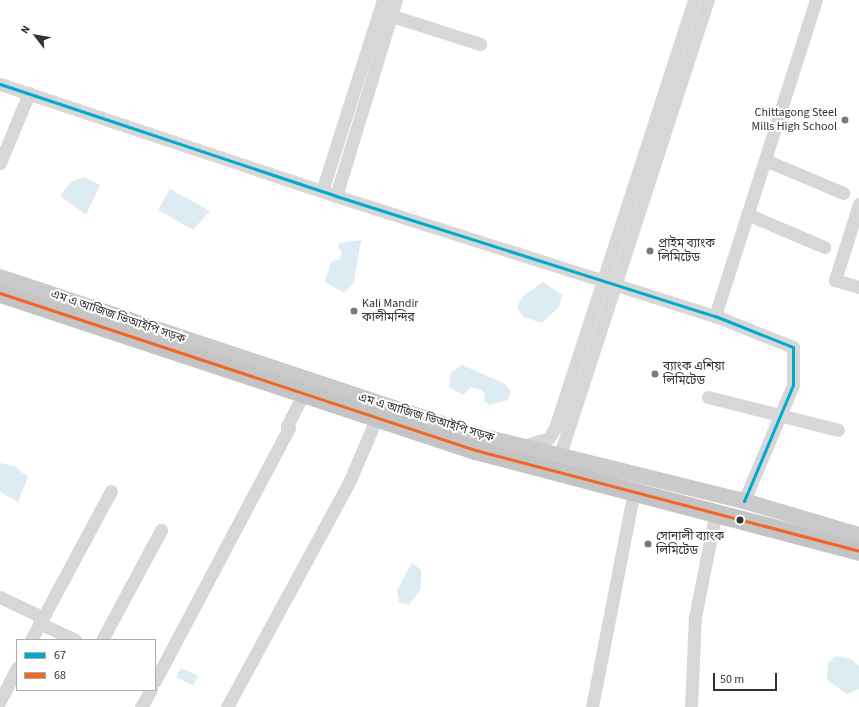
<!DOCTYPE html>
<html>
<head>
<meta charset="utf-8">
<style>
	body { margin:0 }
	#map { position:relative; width:859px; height:707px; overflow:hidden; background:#fff; font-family:"Source Sans 3","Noto Sans Bengali",sans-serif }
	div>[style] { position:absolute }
	.water>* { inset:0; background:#ddebf3 }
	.minor>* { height:13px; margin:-6.5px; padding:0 6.5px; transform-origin:6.5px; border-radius:6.5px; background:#d7d7d7 }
	.major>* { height:16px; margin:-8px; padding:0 8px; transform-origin:8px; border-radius:8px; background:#cacaca }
	.highway-bridge>* { height:19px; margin:-9.5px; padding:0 9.5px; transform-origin:9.5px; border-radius:9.5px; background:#c4c4c4 }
	.bus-1>* { height:3px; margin:-1.5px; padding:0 1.5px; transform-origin:1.5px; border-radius:1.5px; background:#00a9ce }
	.bus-2>* { height:3px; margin:-1.5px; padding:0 1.5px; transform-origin:1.5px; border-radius:1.5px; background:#f26522 }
	.dots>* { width:11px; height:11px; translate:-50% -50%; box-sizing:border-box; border:2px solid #fff; border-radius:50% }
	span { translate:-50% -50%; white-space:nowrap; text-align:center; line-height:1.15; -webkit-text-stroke:4px #fff; paint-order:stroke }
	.poi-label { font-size:12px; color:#333 }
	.right { translate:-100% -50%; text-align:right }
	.left { translate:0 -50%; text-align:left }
	.street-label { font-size:12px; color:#333 }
	.legend { position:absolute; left:16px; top:639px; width:140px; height:52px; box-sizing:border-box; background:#fff; border:1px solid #adadad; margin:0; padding:5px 7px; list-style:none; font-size:12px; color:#333 }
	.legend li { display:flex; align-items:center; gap:8px; height:20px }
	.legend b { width:20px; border:1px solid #adadad }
	.north { position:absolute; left:16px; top:16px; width:40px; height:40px; -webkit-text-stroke:3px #fff; paint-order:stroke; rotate:301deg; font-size:11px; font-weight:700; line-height:16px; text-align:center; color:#333 }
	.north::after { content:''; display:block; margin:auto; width:14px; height:18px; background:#333; clip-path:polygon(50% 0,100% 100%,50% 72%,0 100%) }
	.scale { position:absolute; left:713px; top:673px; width:64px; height:18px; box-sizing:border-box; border:2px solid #333; border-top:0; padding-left:5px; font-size:12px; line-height:14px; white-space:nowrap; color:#333; -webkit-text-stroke:3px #fff; paint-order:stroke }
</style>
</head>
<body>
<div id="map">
	<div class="water">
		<i style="clip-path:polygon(84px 177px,100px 185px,86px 215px,60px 196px,71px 182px)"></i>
		<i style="clip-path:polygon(170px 189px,210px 211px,193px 230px,158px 210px)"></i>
		<i style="clip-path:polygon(361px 240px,354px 282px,344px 293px,325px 282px,331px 262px,340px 259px,342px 251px,338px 248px,339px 243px)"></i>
		<i style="clip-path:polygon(543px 282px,562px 295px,559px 307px,542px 323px,523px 317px,517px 307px,522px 297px)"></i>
		<i style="clip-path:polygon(462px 365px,504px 383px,511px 392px,508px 400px,490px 405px,484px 402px,485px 393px,480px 390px,471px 387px,463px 395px,449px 387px,451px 372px)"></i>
		<i style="clip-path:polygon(0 463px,14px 466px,28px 477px,18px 502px,0 492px)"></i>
		<i style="clip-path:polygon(412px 563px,421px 570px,421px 589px,409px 605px,399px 602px,397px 590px)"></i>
		<i style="clip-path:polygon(836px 656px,851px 659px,859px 666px,859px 689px,847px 694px,827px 680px,828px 663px)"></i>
		<i style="clip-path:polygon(181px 668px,198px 676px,193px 686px,176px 677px)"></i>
	</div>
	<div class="minor">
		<i style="left:383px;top:13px;width:102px;rotate:17.7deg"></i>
		<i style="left:0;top:84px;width:354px;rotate:18.4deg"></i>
		<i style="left:336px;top:196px;width:398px;rotate:17.6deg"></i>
		<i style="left:715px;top:316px;width:84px;rotate:21.7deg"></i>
		<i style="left:793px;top:347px;width:38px;rotate:90deg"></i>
		<i style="left:793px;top:385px;width:126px;rotate:112.9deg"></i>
		<i style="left:765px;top:160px;width:85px;rotate:22.9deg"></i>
		<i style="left:0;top:163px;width:76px;rotate:-67.5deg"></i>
		<i style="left:322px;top:191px;width:201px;rotate:-72.3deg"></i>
		<i style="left:336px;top:196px;width:205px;rotate:-73deg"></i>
		<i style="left:859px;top:204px;width:80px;rotate:107.5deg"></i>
		<i style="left:835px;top:280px;width:25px;rotate:16deg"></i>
		<i style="left:747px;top:214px;width:84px;rotate:23.2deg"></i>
		<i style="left:715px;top:316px;width:332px;rotate:-72.3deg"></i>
		<i style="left:708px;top:397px;width:134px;rotate:14.2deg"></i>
		<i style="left:524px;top:446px;width:26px;rotate:-18deg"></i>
		<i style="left:549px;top:438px;width:12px;rotate:-59deg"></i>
		<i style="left:555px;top:428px;width:450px;rotate:-72deg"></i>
		<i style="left:557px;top:464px;width:488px;rotate:-72deg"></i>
		<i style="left:0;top:597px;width:47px;rotate:25.5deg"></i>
		<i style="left:39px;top:623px;width:40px;rotate:25deg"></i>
		<i style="left:31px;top:640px;width:169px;rotate:-61.8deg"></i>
		<i style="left:102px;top:640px;width:125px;rotate:-61.8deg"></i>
		<i style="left:155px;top:681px;width:286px;rotate:-62.1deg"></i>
		<i style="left:289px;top:428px;width:3px;rotate:-135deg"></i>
		<i style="left:287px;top:426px;width:29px;rotate:-63deg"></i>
		<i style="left:0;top:701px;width:37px;rotate:-63deg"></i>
		<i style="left:141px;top:707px;width:20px;rotate:-60deg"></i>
		<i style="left:227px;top:707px;width:258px;rotate:-61.5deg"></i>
		<i style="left:350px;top:480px;width:61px;rotate:-66.8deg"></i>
		<i style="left:592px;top:707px;width:215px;rotate:-79deg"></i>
		<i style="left:691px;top:707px;width:90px;rotate:-87.5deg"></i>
		<i style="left:695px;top:617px;width:103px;rotate:-78.8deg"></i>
	</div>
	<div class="major">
		<i style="left:0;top:277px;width:494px;rotate:18.4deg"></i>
		<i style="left:469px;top:433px;width:283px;rotate:13.9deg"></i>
		<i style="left:744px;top:501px;width:120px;rotate:16.5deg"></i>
	</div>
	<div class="highway-bridge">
		<i style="left:0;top:293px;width:500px;rotate:18.29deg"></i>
		<i style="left:475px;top:450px;width:397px;rotate:14.7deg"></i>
	</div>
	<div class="bus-1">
		<i style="left:0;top:84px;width:354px;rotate:18.4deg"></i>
		<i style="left:336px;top:196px;width:398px;rotate:17.6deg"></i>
		<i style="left:715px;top:316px;width:84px;rotate:21.7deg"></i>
		<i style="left:793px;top:347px;width:38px;rotate:90deg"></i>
		<i style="left:793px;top:385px;width:126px;rotate:112.9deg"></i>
	</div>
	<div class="bus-2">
		<i style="left:0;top:293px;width:500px;rotate:18.29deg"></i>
		<i style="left:475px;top:450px;width:397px;rotate:14.7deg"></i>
	</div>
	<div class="dots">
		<i style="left:845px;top:120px;background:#7a7a7a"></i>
		<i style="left:650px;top:251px;background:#7a7a7a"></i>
		<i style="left:354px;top:311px;background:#7a7a7a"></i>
		<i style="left:655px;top:374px;background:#7a7a7a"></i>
		<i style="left:740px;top:520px;background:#333"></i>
		<i style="left:648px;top:544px;background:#7a7a7a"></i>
	</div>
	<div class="poi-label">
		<span class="right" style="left:837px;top:120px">Chittagong Steel<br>Mills High School</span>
		<span class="left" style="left:658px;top:251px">প্রাইম ব্যাংক<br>লিমিটেড</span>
		<span class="left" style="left:362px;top:311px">Kali Mandir<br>কালীমন্দির</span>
		<span class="left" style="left:663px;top:374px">ব্যাংক এশিয়া<br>লিমিটেড</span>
		<span class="left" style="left:656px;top:544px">সোনালী ব্যাংক<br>লিমিটেড</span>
	</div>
	<div class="street-label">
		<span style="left:118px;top:317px;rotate:19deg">এম এ আজিজ ভিআইপি সড়ক</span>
		<span style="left:426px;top:418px;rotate:17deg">এম এ আজিজ ভিআইপি সড়ক</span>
	</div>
	<ul class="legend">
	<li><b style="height:5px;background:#00a9ce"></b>67</li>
	<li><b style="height:5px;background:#f26522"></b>68</li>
	</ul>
	<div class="north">N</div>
	<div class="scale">50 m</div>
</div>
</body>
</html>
